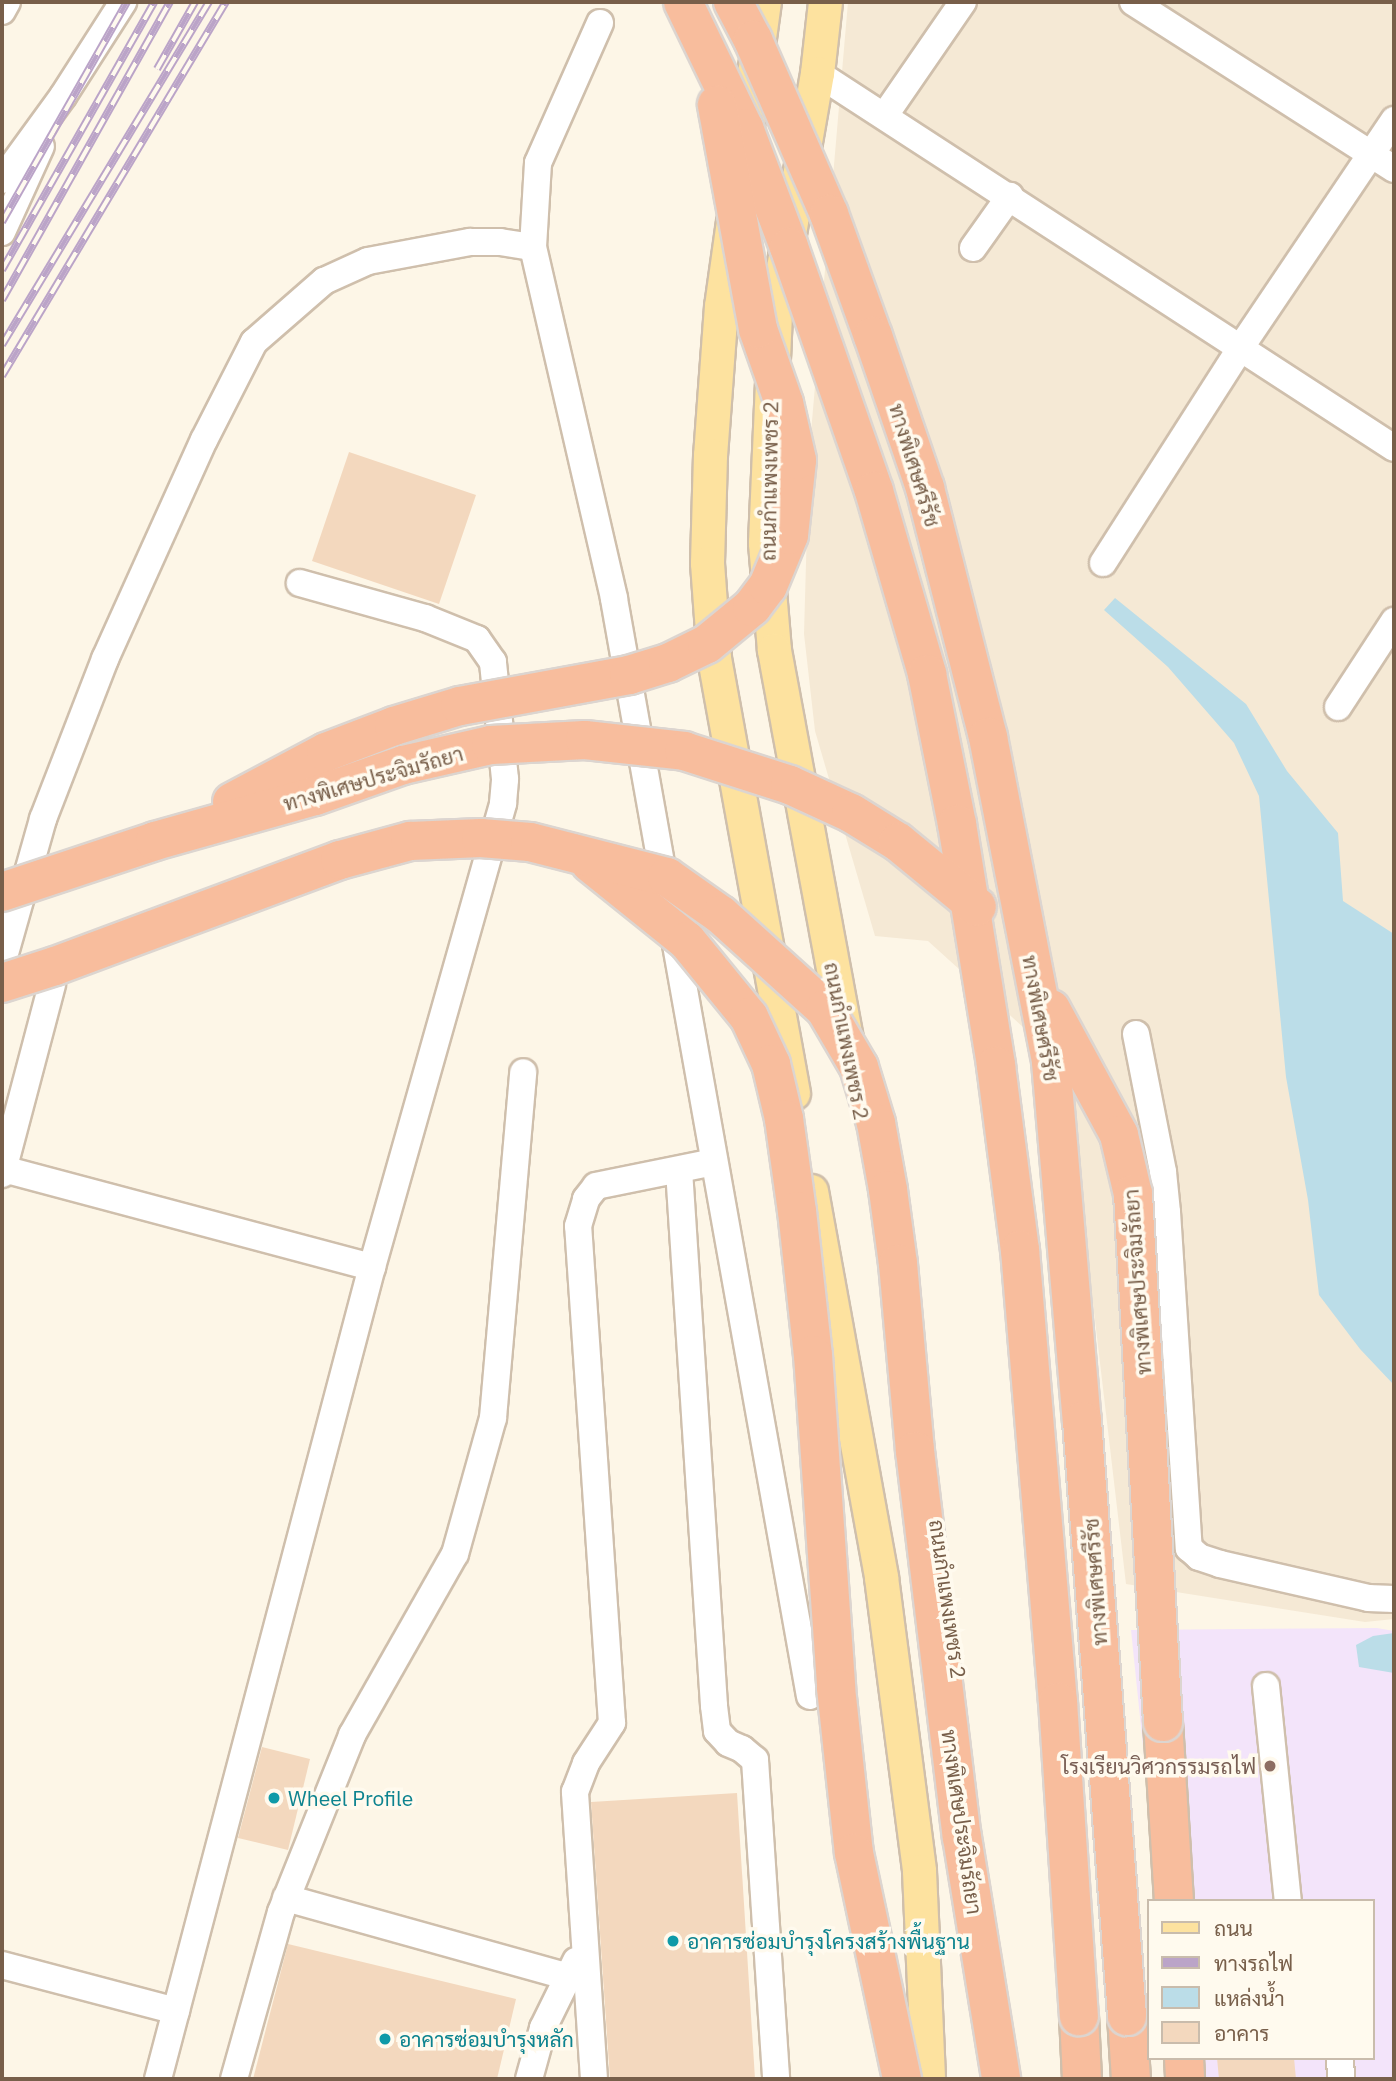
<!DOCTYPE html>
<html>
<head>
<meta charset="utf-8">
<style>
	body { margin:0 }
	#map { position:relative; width:1396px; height:2081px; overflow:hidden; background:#fdf6e7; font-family:"IBM Plex Sans",Sarabun,sans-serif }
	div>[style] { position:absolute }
	.residential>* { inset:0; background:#f5e9d5 }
	.education>* { inset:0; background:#f3e4fa }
	.water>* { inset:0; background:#bbdde8 }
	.building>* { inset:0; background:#f3d8be }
	.roads { filter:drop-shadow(2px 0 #cfbfac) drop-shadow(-2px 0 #cfbfac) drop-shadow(0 2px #cfbfac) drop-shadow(0 -2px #cfbfac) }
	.minor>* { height:26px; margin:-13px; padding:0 13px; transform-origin:13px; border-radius:13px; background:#fff }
	.major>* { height:33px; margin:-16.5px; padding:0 16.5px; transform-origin:16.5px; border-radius:16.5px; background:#fde29f }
	.highway>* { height:38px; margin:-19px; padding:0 19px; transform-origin:19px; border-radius:19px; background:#f8bd9d }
	.rail>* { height:8px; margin-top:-4px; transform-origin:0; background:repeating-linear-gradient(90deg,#fffaee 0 16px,#bba4c8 0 32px); box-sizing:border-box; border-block:2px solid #bba4c8 }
	.bridges { filter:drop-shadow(2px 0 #dcd5d0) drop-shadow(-2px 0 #dcd5d0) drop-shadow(0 2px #dcd5d0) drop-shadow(0 -2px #dcd5d0) }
	.highway-bridge>* { height:38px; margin:-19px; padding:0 19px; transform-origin:19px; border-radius:19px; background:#f8bd9d }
	.dots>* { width:19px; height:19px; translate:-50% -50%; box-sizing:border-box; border:4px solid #fffaee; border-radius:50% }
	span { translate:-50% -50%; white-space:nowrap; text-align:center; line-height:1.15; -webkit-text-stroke:7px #fffaee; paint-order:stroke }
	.street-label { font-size:21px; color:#785f4a }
	.education-label { font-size:21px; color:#785e54 }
	.right { translate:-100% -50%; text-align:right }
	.culture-label { font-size:21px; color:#0d838f }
	.left { translate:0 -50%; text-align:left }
	.frame { position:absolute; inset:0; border:4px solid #785f4a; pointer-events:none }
	.legend { position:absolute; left:1147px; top:1899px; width:228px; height:161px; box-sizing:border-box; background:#fffaee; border:2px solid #c9bcac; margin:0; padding:9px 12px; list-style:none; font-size:21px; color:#785f4a }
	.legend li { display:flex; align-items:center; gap:14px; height:35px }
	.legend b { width:35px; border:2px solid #c9bcac }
</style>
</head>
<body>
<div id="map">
	<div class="residential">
		<i style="clip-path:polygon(848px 2px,1394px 2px,1394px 1619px,1365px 1622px,1126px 1584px,1065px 1065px,928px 941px,875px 936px,815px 731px,804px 634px,809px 456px)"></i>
	</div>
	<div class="education">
		<i style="clip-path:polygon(1377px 1628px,1394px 1631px,1394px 2079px,1177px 2079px,1175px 2058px,1373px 2058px,1373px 1901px,1159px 1901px,1131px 1630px)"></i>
	</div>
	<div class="water">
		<i style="clip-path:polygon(1115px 598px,1246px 704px,1287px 771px,1338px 833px,1343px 901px,1394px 934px,1394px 1385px,1360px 1349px,1319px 1295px,1308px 1200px,1286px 1077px,1259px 796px,1234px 743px,1168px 667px,1104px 610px)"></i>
		<i style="clip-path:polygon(1394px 1633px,1394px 1673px,1359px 1667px,1356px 1645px,1373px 1636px)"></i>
	</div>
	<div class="building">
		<i style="clip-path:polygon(349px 452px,476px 495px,439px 604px,312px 561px)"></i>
		<i style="clip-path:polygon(262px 1747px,310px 1759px,288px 1850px,238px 1838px)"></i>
		<i style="clip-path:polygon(737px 1793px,755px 2079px,610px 2079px,591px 1802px)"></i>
		<i style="clip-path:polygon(288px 1944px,516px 1999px,497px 2079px,253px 2079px)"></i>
		<i style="clip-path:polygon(1217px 2058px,1294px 2058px,1296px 2079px,1219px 2079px)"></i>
	</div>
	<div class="roads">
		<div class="minor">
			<i style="left:1133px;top:2px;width:310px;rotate:32.6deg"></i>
			<i style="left:2px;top:11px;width:10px;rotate:-61deg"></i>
			<i style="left:600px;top:23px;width:153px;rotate:113.9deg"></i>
			<i style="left:538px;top:163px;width:84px;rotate:93.4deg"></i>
			<i style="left:533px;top:247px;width:361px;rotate:77deg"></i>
			<i style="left:614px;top:599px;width:296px;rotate:79.9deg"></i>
			<i style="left:817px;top:73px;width:688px;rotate:33.02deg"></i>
			<i style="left:885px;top:115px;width:137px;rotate:-55.4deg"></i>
			<i style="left:2px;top:180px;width:104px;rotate:-54deg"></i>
			<i style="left:63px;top:96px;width:112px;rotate:-57.4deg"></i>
			<i style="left:2px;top:232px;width:94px;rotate:-65.6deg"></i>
			<i style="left:973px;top:248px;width:64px;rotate:-54.6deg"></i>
			<i style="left:1103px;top:563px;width:256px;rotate:-57.4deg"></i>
			<i style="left:1241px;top:347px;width:274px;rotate:-56deg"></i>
			<i style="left:1338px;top:707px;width:103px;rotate:-56.9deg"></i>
			<i style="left:673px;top:928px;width:780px;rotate:79.89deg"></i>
			<i style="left:2px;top:964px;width:151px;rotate:-74.2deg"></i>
			<i style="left:43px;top:819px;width:172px;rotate:-68.8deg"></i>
			<i style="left:105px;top:659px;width:240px;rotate:-65.7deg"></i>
			<i style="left:204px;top:440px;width:110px;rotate:-63deg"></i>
			<i style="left:254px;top:342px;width:93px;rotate:-41.1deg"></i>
			<i style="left:324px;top:281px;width:48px;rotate:-24.4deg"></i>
			<i style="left:368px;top:261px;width:104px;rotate:-10.6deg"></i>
			<i style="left:470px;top:242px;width:30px"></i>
			<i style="left:500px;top:242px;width:33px;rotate:9deg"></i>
			<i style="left:1136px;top:1034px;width:141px;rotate:78.9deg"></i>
			<i style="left:1163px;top:1172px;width:40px;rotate:84.3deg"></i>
			<i style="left:1167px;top:1212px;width:337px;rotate:86.3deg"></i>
			<i style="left:1189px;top:1548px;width:13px;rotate:42deg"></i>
			<i style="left:1199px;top:1557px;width:22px;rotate:18deg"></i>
			<i style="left:1220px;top:1564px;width:152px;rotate:12.9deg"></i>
			<i style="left:1368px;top:1598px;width:26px;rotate:2deg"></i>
			<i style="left:3px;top:1169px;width:382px;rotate:14.9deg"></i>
			<i style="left:679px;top:1170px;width:537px;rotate:86.26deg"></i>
			<i style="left:714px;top:1706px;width:25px;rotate:83deg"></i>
			<i style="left:717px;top:1731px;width:16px;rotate:47deg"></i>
			<i style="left:728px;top:1743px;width:15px;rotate:23deg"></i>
			<i style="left:742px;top:1749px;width:17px;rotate:40deg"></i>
			<i style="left:755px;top:1760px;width:320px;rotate:86.2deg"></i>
			<i style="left:2px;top:1174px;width:196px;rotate:-75.2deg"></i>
			<i style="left:1266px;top:1686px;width:216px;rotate:84.2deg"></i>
			<i style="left:286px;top:1898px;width:293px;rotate:15.6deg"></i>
			<i style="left:2px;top:1965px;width:180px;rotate:14.8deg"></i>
			<i style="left:1340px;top:2058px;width:21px;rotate:87deg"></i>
			<i style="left:158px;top:2079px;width:840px;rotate:-75.24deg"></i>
			<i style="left:372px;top:1267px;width:482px;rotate:-74.2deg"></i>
			<i style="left:503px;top:803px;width:24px;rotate:-85deg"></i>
			<i style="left:505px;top:779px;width:118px;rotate:-95.9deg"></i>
			<i style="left:493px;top:662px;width:28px;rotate:-125deg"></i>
			<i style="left:477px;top:639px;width:56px;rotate:-158deg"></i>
			<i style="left:425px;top:618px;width:130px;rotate:-164.4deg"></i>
			<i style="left:234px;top:2079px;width:173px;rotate:-74.3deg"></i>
			<i style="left:281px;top:1912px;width:191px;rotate:-68.1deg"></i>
			<i style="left:352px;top:1735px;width:208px;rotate:-60.4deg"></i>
			<i style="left:455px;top:1554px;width:141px;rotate:-74.4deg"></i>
			<i style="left:493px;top:1418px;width:347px;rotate:-85deg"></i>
			<i style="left:529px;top:2079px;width:53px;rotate:-74.6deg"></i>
			<i style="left:543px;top:2028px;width:75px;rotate:-63.8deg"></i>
			<i style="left:594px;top:2079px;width:288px;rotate:-93.8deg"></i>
			<i style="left:575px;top:1792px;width:31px;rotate:-69deg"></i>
			<i style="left:586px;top:1763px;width:48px;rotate:-57deg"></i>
			<i style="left:612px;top:1723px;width:498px;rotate:-93.9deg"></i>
			<i style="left:578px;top:1226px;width:28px;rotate:-73deg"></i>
			<i style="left:586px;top:1199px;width:16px;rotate:-52deg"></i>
			<i style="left:596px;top:1186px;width:120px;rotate:-11.5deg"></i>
		</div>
		<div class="major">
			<i style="left:825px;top:2px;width:71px;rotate:96.4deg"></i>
			<i style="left:817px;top:73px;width:244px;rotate:99.9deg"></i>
			<i style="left:775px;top:313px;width:230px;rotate:92.5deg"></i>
			<i style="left:765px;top:543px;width:107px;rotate:85.2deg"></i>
			<i style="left:774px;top:650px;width:395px;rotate:79.5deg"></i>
			<i style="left:745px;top:140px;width:139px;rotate:-82.2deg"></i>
			<i style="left:733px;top:221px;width:86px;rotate:98deg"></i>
			<i style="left:721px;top:306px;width:149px;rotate:94.2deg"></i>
			<i style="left:710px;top:455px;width:108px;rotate:91.6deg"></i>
			<i style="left:707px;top:563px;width:95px;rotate:85.8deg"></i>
			<i style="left:714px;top:658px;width:442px;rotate:79.7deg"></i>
			<i style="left:811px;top:1191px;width:392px;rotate:79.7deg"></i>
			<i style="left:881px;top:1577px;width:296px;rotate:82.6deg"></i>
			<i style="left:919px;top:1871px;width:208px;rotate:87.5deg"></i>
		</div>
		<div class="highway">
			<i style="left:1163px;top:1722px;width:179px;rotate:86.5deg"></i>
			<i style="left:1079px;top:2016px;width:63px;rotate:87.3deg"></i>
			<i style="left:1127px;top:2016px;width:63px;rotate:86.4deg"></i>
			<i style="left:1184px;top:2058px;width:21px;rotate:87deg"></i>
		</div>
	</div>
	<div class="rail">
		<i style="left:157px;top:69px;width:77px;rotate:-60.4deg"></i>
		<i style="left:2px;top:222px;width:253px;rotate:-60.4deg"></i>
		<i style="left:2px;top:270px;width:308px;rotate:-60.4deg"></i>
		<i style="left:2px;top:300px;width:342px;rotate:-60.6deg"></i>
		<i style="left:2px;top:345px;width:401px;rotate:-58.9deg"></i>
		<i style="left:2px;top:376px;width:436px;rotate:-59.1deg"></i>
	</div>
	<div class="bridges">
		<div class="highway-bridge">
			<i style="left:683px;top:2px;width:140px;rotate:64.2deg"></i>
			<i style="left:744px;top:128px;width:127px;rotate:69.3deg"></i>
			<i style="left:789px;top:247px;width:258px;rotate:70.8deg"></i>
			<i style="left:874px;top:491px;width:191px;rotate:73.8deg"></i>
			<i style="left:927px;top:674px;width:153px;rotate:78.7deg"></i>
			<i style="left:957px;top:824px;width:245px;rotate:80.8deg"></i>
			<i style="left:996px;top:1066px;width:186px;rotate:82.6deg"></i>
			<i style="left:1020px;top:1250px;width:454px;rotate:85.2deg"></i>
			<i style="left:1058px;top:1702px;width:315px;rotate:86.2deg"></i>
			<i style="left:733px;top:2px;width:43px;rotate:62.2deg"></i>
			<i style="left:753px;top:40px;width:190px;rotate:66.4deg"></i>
			<i style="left:829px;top:214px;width:130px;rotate:70.2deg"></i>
			<i style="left:873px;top:336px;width:161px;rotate:71.1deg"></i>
			<i style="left:925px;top:488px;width:257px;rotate:75.8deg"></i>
			<i style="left:988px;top:737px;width:331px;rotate:79deg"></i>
			<i style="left:1051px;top:1062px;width:360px;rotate:85.1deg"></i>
			<i style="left:1082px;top:1421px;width:597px;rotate:85.67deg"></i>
			<i style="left:232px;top:802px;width:106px;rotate:-28deg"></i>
			<i style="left:326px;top:752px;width:73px;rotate:-20.9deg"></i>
			<i style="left:394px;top:726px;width:69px;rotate:-16.9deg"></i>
			<i style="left:460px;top:706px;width:172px;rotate:-10.4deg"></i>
			<i style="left:629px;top:675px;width:41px;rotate:-17.1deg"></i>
			<i style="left:668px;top:663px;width:43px;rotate:-26deg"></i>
			<i style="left:707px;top:644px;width:58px;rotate:-39.4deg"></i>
			<i style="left:752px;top:607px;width:26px;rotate:-53deg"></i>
			<i style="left:768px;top:586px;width:55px;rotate:-67.6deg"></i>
			<i style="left:789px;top:535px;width:75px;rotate:-83.9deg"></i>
			<i style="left:797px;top:460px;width:58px;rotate:-102.8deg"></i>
			<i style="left:784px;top:403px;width:78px;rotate:-109.4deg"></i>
			<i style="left:758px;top:329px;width:228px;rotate:-100.4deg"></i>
			<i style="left:590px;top:863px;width:124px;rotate:38.8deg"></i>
			<i style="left:687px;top:941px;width:98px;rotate:50.8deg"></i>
			<i style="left:749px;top:1017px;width:52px;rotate:64.9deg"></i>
			<i style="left:771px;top:1064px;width:57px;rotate:76.7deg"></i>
			<i style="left:784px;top:1119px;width:93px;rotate:82deg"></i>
			<i style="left:797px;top:1211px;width:145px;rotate:83.7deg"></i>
			<i style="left:813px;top:1355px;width:334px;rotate:86deg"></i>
			<i style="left:836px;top:1688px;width:166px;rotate:83.8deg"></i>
			<i style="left:854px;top:1853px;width:231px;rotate:78deg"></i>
			<i style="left:2px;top:892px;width:161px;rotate:-18.4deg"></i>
			<i style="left:155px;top:841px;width:166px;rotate:-15.7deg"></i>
			<i style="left:315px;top:796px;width:93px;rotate:-19.4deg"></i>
			<i style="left:403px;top:765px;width:90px;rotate:-12.8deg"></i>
			<i style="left:491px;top:745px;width:94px;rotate:-3deg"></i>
			<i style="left:585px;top:740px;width:100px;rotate:6.3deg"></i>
			<i style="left:684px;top:751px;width:111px;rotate:17.8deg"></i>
			<i style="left:790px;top:785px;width:67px;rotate:24.7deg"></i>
			<i style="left:851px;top:813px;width:55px;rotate:31.7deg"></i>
			<i style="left:898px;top:842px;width:102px;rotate:39.4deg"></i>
			<i style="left:2px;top:983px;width:56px;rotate:-17.8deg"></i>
			<i style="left:55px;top:966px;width:304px;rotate:-20.4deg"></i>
			<i style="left:340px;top:860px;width:73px;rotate:-15.2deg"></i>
			<i style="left:410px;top:841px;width:71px;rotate:-2.4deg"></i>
			<i style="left:481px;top:838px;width:49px;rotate:4.7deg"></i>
			<i style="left:530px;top:842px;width:141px;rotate:14.3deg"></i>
			<i style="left:667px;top:877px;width:66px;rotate:35.1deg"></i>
			<i style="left:721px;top:915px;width:140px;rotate:42.1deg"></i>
			<i style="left:825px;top:1009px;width:67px;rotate:59.6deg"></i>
			<i style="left:859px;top:1067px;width:59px;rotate:73.1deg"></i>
			<i style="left:876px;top:1123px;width:68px;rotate:79.8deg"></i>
			<i style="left:888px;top:1190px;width:75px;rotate:82.3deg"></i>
			<i style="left:898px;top:1264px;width:188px;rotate:84.8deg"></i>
			<i style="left:915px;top:1451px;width:389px;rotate:83.1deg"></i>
			<i style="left:962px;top:1837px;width:245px;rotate:80.8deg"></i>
			<i style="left:1051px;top:1009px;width:143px;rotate:61.6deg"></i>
			<i style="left:1119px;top:1135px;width:61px;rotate:76.7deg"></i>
			<i style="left:1133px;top:1194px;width:529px;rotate:86.75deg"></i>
		</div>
	</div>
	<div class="dots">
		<i style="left:1270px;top:1766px;background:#8d6e63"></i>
		<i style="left:274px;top:1798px;background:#0f9aa8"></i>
		<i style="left:673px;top:1941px;background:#0f9aa8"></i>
		<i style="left:385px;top:2039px;background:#0f9aa8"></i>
	</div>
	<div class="street-label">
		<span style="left:915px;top:465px;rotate:73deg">ทางพิเศษศรีรัช</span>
		<span style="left:769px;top:481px;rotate:-89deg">ถนนกำแพงเพชร 2</span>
		<span style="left:373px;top:778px;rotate:-16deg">ทางพิเศษประจิมรัถยา</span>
		<span style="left:1041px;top:1018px;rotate:80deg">ทางพิเศษศรีรัช</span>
		<span style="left:847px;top:1041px;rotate:79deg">ถนนกำแพงเพชร 2</span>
		<span style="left:1137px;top:1282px;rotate:-94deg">ทางพิเศษประจิมรัถยา</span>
		<span style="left:1095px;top:1582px;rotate:-94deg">ทางพิเศษศรีรัช</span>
		<span style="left:948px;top:1599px;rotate:82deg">ถนนกำแพงเพชร 2</span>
		<span style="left:962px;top:1822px;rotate:82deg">ทางพิเศษประจิมรัถยา</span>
	</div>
	<div class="education-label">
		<span class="right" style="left:1256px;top:1766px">โรงเรียนวิศวกรรมรถไฟ</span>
	</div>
	<div class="culture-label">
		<span class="left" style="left:288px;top:1798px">Wheel Profile</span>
		<span class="left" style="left:687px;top:1941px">อาคารซ่อมบำรุงโครงสร้างพื้นฐาน</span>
		<span class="left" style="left:399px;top:2039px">อาคารซ่อมบำรุงหลัก</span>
	</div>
	<div class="frame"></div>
	<ul class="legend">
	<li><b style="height:9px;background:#fde29f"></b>ถนน</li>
	<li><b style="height:9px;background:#bba4c8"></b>ทางรถไฟ</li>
	<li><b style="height:19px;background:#bbdde8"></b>แหล่งน้ำ</li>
	<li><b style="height:19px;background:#f3d8be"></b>อาคาร</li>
	</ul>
</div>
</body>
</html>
